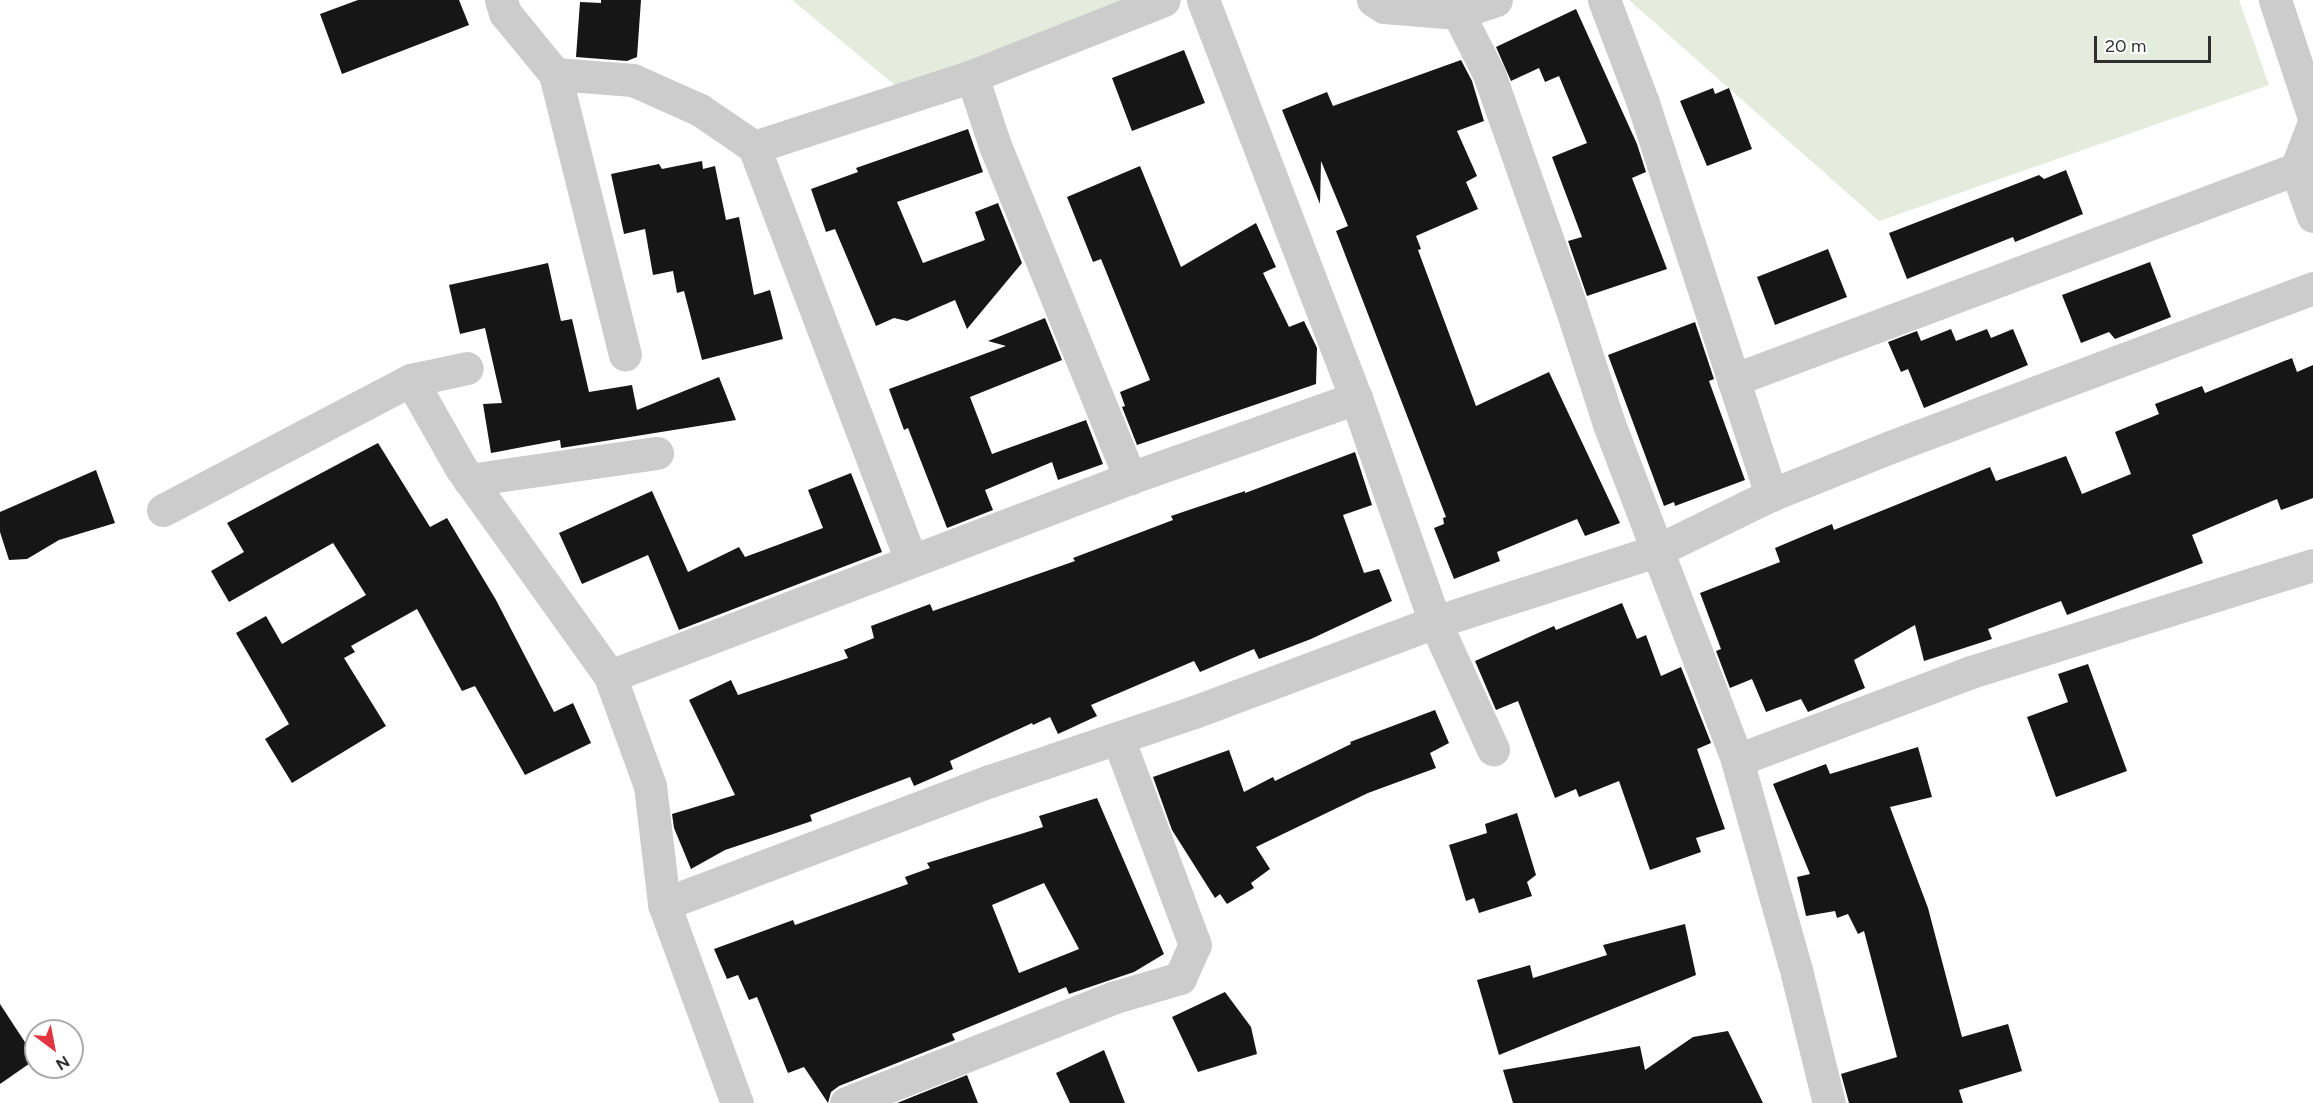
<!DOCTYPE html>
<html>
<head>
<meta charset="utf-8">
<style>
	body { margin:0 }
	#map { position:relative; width:2313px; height:1103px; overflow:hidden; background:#fff; font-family:Figtree,sans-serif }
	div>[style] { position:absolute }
	.green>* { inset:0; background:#e5ecdd }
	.building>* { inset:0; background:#161616 }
	.minor>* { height:33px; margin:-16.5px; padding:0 16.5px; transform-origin:16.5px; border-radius:16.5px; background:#ccc }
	span { translate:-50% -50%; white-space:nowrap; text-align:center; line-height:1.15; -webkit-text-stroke:6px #fff; paint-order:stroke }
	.north { position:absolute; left:24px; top:1019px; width:60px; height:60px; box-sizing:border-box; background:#fff; border:2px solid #acacac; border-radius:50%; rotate:148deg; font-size:16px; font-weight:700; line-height:24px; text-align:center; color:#2f2f2f }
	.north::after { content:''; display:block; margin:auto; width:21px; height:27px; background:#e3353f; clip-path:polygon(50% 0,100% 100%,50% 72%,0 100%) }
	.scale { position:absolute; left:2094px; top:36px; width:117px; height:27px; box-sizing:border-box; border:3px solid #2f2f2f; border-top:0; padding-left:8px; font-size:18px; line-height:21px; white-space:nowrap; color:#2f2f2f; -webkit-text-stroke:4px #fff; paint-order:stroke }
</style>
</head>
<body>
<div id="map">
	<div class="green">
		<i style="clip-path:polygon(792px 0,1162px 0,909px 97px)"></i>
		<i style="clip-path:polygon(1629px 0,2239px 0,2269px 85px,1879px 221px)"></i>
	</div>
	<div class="building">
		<i style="clip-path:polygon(358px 0,459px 0,469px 25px,342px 74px,320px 14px)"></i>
		<i style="clip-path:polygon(601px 0,641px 0,637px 57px,627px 61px,576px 57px,580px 2px,601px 3px)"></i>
		<i style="clip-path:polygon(1576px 9px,1637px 144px,1646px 172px,1632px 178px,1667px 269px,1587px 296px,1568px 241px,1582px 237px,1552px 157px,1587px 143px,1559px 76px,1545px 82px,1539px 68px,1511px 81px,1496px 47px)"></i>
		<i style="clip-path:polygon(1184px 50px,1205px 103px,1132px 131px,1112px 78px)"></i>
		<i style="clip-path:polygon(1461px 60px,1472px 81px,1484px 121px,1457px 131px,1477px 176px,1466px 182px,1478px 209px,1416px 236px,1421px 249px,1418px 250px,1476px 406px,1549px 372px,1620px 523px,1585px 536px,1577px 519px,1497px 552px,1500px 561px,1454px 579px,1434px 528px,1444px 524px,1443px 518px,1446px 517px,1336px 231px,1348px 226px,1321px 161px,1320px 204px,1282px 110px,1327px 92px,1333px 106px)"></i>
		<i style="clip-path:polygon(1713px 88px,1715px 94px,1729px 88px,1752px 149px,1707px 166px,1680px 101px)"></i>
		<i style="clip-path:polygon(968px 129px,983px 172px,897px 202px,923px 263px,985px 240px,975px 212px,998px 203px,1022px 263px,967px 329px,955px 300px,907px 321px,894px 318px,876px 326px,835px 229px,826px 232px,811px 189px,858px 172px,856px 168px)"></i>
		<i style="clip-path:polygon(702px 161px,703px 169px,715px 166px,726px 220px,739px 217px,754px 295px,770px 290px,783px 339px,702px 360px,684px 291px,677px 293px,673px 271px,653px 275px,645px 229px,624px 234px,611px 174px,659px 164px,662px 169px)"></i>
		<i style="clip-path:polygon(1140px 166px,1181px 267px,1256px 223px,1276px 267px,1263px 273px,1289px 327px,1304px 321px,1317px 348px,1316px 384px,1137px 445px,1122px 407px,1125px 406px,1120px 392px,1150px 380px,1101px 259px,1093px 262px,1067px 197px)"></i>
		<i style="clip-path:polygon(2066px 170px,2083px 214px,2015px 242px,2013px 237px,1907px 279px,1889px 233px,2039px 175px,2044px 179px)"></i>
		<i style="clip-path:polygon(1828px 249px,1847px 297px,1775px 325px,1757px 277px)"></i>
		<i style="clip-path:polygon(2150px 262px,2171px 317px,2115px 339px,2109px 332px,2081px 343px,2062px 295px)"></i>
		<i style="clip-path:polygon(548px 263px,561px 321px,572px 319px,589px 392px,632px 385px,637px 410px,719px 377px,736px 420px,561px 448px,560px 440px,491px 453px,483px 404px,502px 403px,485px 328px,460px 334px,449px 285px)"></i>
		<i style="clip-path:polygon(1045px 318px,1062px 360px,970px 397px,992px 454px,1086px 420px,1103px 464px,1058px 480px,1052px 462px,985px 490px,993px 510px,947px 528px,908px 428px,904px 430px,889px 389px,1006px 346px,988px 341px)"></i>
		<i style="clip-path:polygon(1695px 322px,1714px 379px,1709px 381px,1745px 480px,1675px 506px,1674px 502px,1664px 506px,1608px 355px)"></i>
		<i style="clip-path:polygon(1951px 329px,1956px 341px,1987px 329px,1991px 338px,2013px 329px,2028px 365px,1924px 408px,1908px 369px,1901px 372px,1888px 342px,1917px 331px,1921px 341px)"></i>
		<i style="clip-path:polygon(2292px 358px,2297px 372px,2313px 365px,2313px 498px,2281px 510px,2277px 499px,2192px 535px,2203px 563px,2067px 615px,2061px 601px,1988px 629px,1992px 639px,1924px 661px,1915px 625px,1854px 660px,1865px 688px,1808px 712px,1801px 699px,1766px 712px,1752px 679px,1730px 688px,1716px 651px,1721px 649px,1700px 593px,1780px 562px,1775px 548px,1832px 524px,1834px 530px,1990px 467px,1996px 481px,2066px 456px,2082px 494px,2131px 474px,2115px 432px,2159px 414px,2155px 404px,2202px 386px,2205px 393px)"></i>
		<i style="clip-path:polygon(378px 443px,430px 527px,447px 518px,496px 600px,554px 712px,573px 703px,591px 743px,525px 775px,475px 686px,462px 691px,417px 609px,351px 646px,355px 652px,344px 658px,386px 726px,292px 783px,265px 739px,289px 724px,236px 633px,266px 616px,282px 644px,366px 595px,333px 543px,229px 602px,211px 571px,244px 552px,227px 523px)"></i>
		<i style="clip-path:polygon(1355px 452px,1372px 505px,1343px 515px,1364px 573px,1379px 569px,1392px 601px,1311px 639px,1259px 659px,1254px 649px,1200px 672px,1194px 661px,1091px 705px,1097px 716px,1058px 734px,1050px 717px,1033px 725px,1032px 723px,950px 761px,953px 769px,914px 786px,910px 777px,810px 815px,812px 821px,725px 850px,691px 869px,674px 828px,672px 814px,735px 795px,689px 700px,731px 680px,738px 695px,848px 658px,844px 650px,874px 638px,871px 626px,930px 604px,933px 611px,1075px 561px,1073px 558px,1173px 520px,1171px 516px,1245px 491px,1245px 493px)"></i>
		<i style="clip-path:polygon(96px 470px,115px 523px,59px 540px,27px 559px,9px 560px,0 532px,0 512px)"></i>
		<i style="clip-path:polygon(851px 473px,882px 552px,679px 630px,648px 555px,582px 584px,559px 533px,652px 491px,688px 572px,739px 547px,745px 557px,823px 528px,808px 490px)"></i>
		<i style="clip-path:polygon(1622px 603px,1637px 639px,1646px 635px,1661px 676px,1681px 667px,1711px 743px,1697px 749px,1725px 829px,1696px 838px,1701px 852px,1650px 870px,1619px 781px,1579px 797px,1576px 789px,1555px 798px,1518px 701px,1496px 710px,1475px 661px,1554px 626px,1556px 630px)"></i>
		<i style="clip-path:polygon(2088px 664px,2127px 771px,2056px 797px,2027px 717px,2068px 702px,2058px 674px)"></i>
		<i style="clip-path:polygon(1435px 710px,1449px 743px,1430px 753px,1436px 768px,1368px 793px,1256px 847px,1270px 869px,1251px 883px,1254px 888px,1227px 904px,1220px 894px,1215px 898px,1172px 830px,1153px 777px,1229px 750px,1244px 792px,1273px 777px,1275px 781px,1351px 744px,1350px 742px)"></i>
		<i style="clip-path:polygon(1918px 747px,1932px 797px,1890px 807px,1928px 908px,1962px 1037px,2008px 1024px,2022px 1071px,1959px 1090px,1963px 1103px,1849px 1103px,1841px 1074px,1897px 1057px,1864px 931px,1858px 934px,1848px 914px,1837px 918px,1835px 911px,1806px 916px,1797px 877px,1810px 874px,1773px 784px,1826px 764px,1830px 774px)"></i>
		<i style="clip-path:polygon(evenodd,1097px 798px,1164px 954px,1134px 972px,1069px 994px,1066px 987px,952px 1034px,955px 1040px,839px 1086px,831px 1092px,828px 1103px,804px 1067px,788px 1073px,757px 997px,749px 1000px,738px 975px,727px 979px,714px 949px,793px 920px,795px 925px,908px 884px,905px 877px,930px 868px,927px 863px,1043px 827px,1039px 816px,1097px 798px,1044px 883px,1079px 949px,1019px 973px,992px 905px,1044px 883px)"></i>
		<i style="clip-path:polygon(1517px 813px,1536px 875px,1527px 882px,1532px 896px,1479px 913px,1474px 898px,1466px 901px,1449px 845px,1487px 833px,1485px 824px)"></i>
		<i style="clip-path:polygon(1685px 924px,1696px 975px,1499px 1055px,1477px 980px,1530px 965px,1533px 978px,1607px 955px,1603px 945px)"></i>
		<i style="clip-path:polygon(1225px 992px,1251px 1027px,1257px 1054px,1198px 1072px,1172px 1017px)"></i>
		<i style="clip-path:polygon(0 1004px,36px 1059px,0 1084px)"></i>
		<i style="clip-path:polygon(1728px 1031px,1763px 1103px,1513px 1103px,1503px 1070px,1640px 1046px,1645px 1070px,1693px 1037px)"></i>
		<i style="clip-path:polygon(1104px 1050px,1125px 1103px,1070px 1103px,1056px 1073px)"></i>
		<i style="clip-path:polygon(967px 1075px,978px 1103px,897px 1103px)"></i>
	</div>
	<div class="minor">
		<i style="left:501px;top:0;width:14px;rotate:73deg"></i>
		<i style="left:505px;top:13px;width:79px;rotate:50.7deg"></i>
		<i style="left:555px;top:74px;width:78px;rotate:4.4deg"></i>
		<i style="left:633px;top:80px;width:73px;rotate:24.1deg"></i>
		<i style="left:700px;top:110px;width:65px;rotate:34.4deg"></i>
		<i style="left:754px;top:147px;width:229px;rotate:-18deg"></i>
		<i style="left:972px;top:76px;width:206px;rotate:-21.6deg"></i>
		<i style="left:1203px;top:0;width:426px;rotate:69deg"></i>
		<i style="left:1356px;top:398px;width:238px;rotate:70.6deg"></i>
		<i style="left:1435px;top:622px;width:140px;rotate:65.5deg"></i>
		<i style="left:1373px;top:0;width:13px;rotate:32deg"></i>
		<i style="left:1384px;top:7px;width:74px;rotate:4.6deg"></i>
		<i style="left:1458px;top:13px;width:68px;rotate:63.1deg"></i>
		<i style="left:1489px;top:74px;width:247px;rotate:70.6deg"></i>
		<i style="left:1571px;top:307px;width:123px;rotate:72deg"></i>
		<i style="left:1609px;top:424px;width:360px;rotate:69.1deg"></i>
		<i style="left:1737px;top:760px;width:222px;rotate:74.3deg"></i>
		<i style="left:1797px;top:974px;width:133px;rotate:76.1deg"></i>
		<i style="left:1604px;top:0;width:107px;rotate:69.2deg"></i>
		<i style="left:1642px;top:100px;width:416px;rotate:71.9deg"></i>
		<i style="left:2275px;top:0;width:121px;rotate:71.7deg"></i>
		<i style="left:1458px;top:13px;width:40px;rotate:-18.9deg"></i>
		<i style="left:555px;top:74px;width:289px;rotate:76deg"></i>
		<i style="left:972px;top:76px;width:71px;rotate:71.8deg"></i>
		<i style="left:994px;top:143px;width:362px;rotate:67.9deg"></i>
		<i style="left:2313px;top:125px;width:47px;rotate:111.1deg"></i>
		<i style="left:2296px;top:169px;width:50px;rotate:70.1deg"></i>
		<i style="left:754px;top:147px;width:442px;rotate:69.2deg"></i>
		<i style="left:411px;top:380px;width:101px;rotate:60.4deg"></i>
		<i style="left:461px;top:468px;width:256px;rotate:54.4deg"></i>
		<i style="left:610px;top:676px;width:117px;rotate:70deg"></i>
		<i style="left:650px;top:786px;width:119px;rotate:83.2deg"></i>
		<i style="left:664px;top:904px;width:212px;rotate:69.9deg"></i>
		<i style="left:1733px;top:380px;width:601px;rotate:-20.54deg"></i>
		<i style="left:469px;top:480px;width:190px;rotate:-8.2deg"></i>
		<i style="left:163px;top:510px;width:280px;rotate:-27.7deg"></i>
		<i style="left:411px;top:380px;width:57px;rotate:-12.1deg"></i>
		<i style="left:610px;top:676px;width:556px;rotate:-20.85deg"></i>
		<i style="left:1130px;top:478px;width:240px;rotate:-19.5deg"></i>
		<i style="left:1737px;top:760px;width:250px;rotate:-20.6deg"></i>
		<i style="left:1971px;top:672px;width:358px;rotate:-17.4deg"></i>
		<i style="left:664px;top:904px;width:348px;rotate:-20.7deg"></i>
		<i style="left:990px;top:781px;width:215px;rotate:-18.7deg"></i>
		<i style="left:1194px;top:712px;width:257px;rotate:-20.5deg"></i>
		<i style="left:1435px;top:622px;width:232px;rotate:-17.8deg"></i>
		<i style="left:1656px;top:551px;width:128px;rotate:-26deg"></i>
		<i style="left:1771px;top:495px;width:131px;rotate:-21.9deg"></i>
		<i style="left:1893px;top:446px;width:449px;rotate:-20.6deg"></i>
		<i style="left:846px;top:1103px;width:286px;rotate:-21.5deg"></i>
		<i style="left:1112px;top:998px;width:71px;rotate:-16.4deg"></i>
		<i style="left:1180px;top:978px;width:36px;rotate:-66deg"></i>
		<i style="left:1195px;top:945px;width:221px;rotate:-110.4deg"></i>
	</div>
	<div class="north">N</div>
	<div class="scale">20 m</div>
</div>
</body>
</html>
